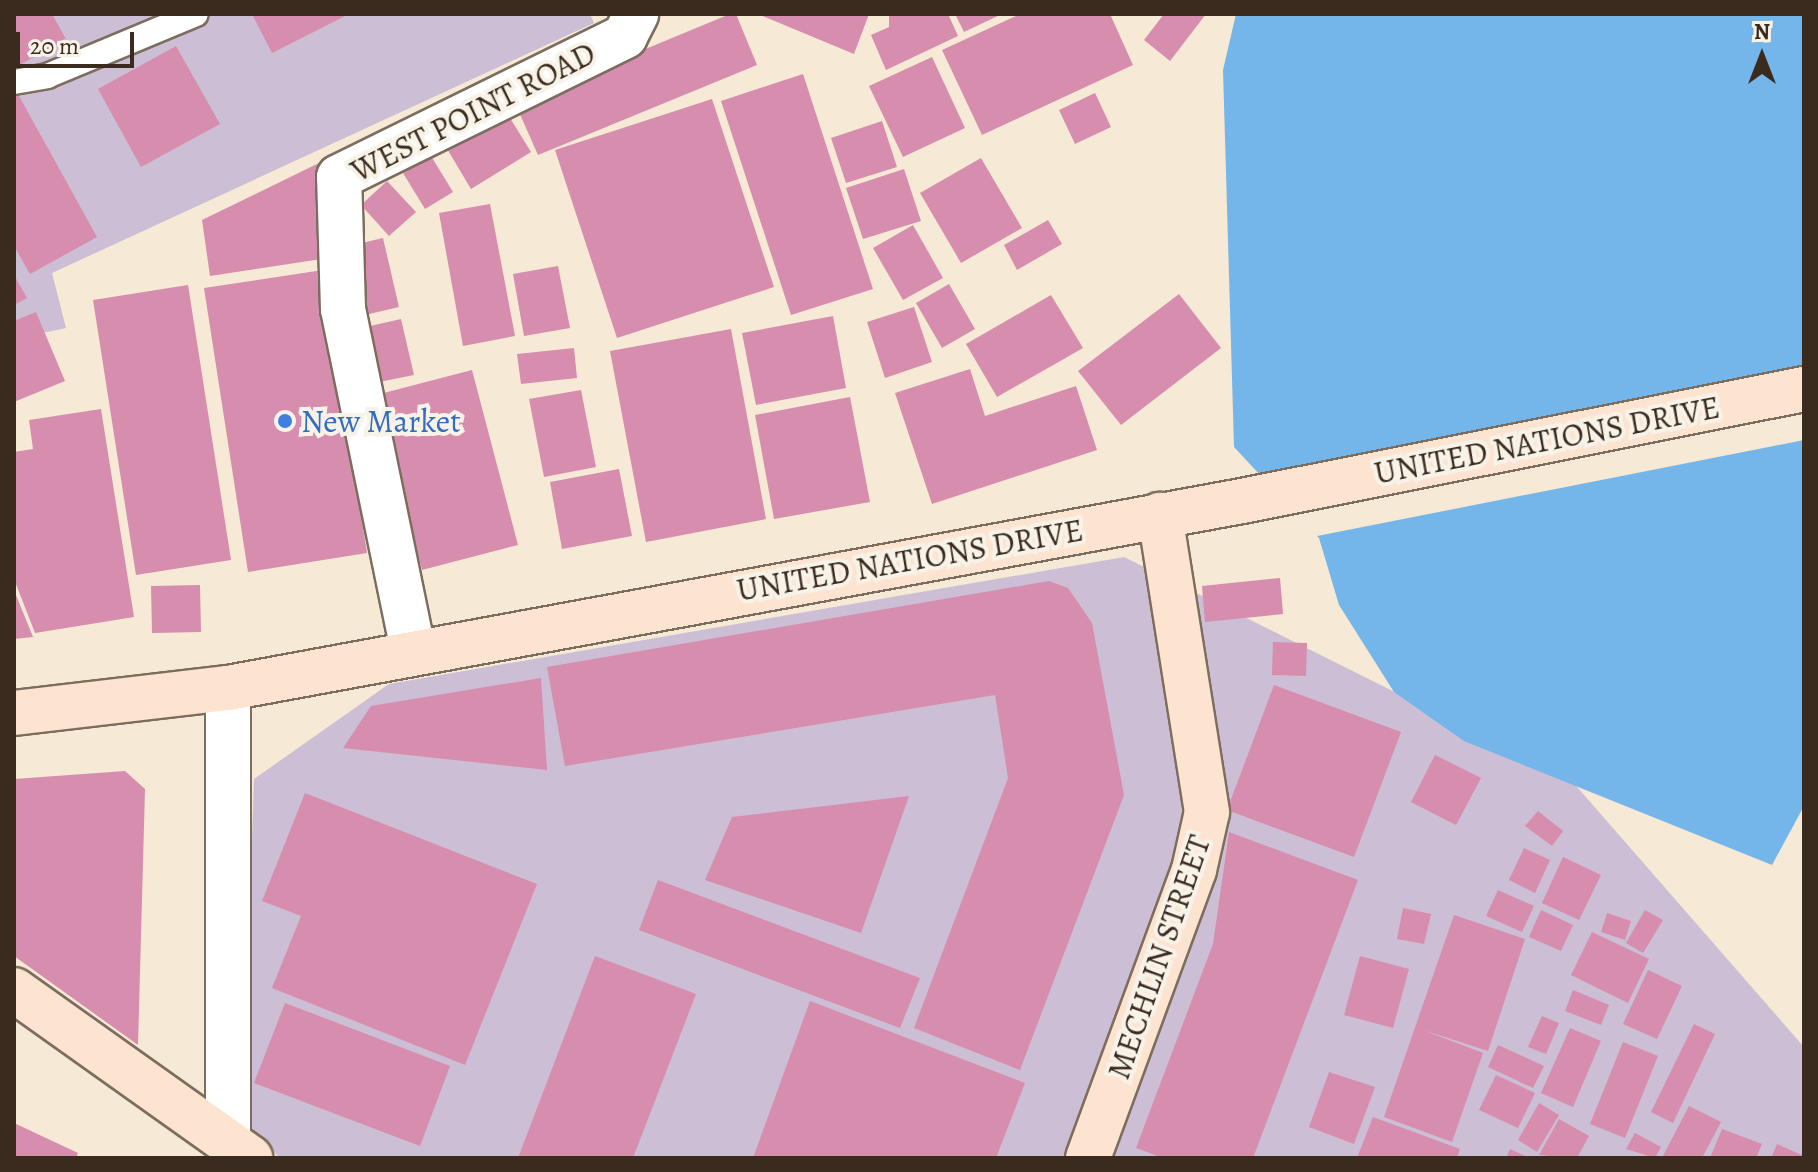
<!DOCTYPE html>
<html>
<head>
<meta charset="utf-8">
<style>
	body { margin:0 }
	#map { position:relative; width:1818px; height:1172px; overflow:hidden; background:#f6e9d6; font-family:Alegreya,serif }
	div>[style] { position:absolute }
	.industrial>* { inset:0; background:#ccbed4 }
	.water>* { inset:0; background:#75b6ea }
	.pier>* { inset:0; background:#f6e9d6 }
	.building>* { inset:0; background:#d68dae }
	.roads { filter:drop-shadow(2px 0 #7c6d5e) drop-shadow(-2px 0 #7c6d5e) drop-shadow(0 2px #7c6d5e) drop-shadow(0 -2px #7c6d5e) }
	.lane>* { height:24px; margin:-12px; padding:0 12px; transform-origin:12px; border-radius:12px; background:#fff }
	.street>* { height:44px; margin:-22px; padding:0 22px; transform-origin:22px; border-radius:22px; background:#fff }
	.secondary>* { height:44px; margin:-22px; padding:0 22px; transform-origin:22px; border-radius:22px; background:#fde4d1 }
	.dots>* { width:22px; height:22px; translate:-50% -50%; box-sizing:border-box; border:4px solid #f7f3e8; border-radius:50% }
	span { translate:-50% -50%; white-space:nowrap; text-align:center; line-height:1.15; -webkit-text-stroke:8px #f7f3e8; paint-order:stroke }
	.street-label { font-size:32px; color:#3b2a1e }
	.shop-label { font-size:32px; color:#366cbe }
	.left { translate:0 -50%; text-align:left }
	.frame { position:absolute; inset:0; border:16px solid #3b2a1e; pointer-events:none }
	.north { position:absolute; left:1722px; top:16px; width:80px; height:80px; -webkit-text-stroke:6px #f7f3e8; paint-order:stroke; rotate:0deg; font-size:22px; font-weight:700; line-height:32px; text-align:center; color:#3b2a1e }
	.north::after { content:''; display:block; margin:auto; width:28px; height:36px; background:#3b2a1e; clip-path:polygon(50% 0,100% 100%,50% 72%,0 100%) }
	.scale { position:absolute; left:16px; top:32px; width:118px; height:36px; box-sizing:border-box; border:4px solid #3b2a1e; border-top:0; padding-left:10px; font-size:24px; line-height:28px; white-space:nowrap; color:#3b2a1e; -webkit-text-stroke:6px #f7f3e8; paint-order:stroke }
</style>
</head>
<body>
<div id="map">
	<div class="industrial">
		<i style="clip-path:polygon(14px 14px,590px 14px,594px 23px,52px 273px,66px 328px,14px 339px)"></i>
		<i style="clip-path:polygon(1124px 557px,1571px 780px,1804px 1047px,1804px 1158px,280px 1158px,249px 1128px,247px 983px,254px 779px,389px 684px)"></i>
	</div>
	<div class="water">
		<i style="clip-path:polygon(1236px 14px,1804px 14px,1804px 806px,1772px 865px,1464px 741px,1394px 692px,1339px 605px,1319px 538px,1234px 447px,1223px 70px)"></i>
	</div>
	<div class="pier">
		<i style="clip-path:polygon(1804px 370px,1804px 440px,1312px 537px,1275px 497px)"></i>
	</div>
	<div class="building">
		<i style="clip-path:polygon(14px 14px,52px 14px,66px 39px,14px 68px)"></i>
		<i style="clip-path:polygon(252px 14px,349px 14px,272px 53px)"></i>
		<i style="clip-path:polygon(730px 14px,736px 14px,757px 65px,538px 155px,515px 103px)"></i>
		<i style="clip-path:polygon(758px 14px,869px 14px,854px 54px)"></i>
		<i style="clip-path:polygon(889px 14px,948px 14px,958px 36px,886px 70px,871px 35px,889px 27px)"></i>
		<i style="clip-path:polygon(955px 14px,1002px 14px,964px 32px)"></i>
		<i style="clip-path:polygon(1020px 14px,1110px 14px,1133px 65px,982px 135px,942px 50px)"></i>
		<i style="clip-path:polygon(1164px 14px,1206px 14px,1170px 61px,1144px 40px)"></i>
		<i style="clip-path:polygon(176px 46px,220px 124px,141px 167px,98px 89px)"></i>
		<i style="clip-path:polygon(932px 57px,965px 128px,903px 157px,869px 86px)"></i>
		<i style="clip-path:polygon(803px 74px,873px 289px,791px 315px,721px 101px)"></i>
		<i style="clip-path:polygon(14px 87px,97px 237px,30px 274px,14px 246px)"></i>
		<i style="clip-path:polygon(1095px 93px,1111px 127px,1075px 144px,1059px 110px)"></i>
		<i style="clip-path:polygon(712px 99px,774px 287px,617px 338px,555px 150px)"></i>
		<i style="clip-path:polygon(505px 110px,531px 152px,471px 189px,446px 147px)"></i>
		<i style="clip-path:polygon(882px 121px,897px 167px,846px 183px,831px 138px)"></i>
		<i style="clip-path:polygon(431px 156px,453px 192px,425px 209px,403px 173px)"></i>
		<i style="clip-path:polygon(981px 158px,1022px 228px,961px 263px,920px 193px)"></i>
		<i style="clip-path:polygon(321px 162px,335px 257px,210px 276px,202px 220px)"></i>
		<i style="clip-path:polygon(904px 169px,921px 221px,863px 239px,846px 188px)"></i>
		<i style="clip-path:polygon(387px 181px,416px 212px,389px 236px,361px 205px)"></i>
		<i style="clip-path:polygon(490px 204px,515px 336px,463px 346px,439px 213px)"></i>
		<i style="clip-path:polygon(1048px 220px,1062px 244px,1017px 270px,1004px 245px)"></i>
		<i style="clip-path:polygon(913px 225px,943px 278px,903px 300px,873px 248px)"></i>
		<i style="clip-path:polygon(383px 238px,399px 307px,361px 316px,345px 247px)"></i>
		<i style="clip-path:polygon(558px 266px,570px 328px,524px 336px,513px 274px)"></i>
		<i style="clip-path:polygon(323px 270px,367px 553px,248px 572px,204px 288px)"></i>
		<i style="clip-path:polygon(14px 275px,27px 298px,14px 305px)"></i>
		<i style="clip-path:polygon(949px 284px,975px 329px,942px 348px,916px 303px)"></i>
		<i style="clip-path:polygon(188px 285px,231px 560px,136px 575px,93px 300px)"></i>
		<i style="clip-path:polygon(1179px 294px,1221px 348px,1121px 425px,1078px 371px)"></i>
		<i style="clip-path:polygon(1051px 295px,1083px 348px,997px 397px,966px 344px)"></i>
		<i style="clip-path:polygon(914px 307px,932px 362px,885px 378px,867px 322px)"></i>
		<i style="clip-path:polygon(36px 312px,65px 381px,14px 402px,14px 321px)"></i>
		<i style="clip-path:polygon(833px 316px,846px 388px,756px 405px,742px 333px)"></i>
		<i style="clip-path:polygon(401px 319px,414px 375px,369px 384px,357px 329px)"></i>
		<i style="clip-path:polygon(731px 329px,766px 519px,646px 542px,610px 351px)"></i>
		<i style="clip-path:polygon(574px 348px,577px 378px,521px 384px,517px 354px)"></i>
		<i style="clip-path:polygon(970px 369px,985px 416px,1076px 386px,1097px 450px,932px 504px,895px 393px)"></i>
		<i style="clip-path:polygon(472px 370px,518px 545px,422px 570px,376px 395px)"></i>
		<i style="clip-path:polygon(581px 390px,596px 467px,544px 477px,529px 399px)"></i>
		<i style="clip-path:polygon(850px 397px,870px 502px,774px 519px,755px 415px)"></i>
		<i style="clip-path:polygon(101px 409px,134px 617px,35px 633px,14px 579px,14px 452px,33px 449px,29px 420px)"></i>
		<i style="clip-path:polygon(619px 469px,632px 536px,562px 549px,550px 482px)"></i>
		<i style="clip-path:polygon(1280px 578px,1283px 614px,1205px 622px,1202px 586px)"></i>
		<i style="clip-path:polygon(1049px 581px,1068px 588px,1092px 623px,1124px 795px,1020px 1070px,914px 1028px,1008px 778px,995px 695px,565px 766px,547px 667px)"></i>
		<i style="clip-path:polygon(200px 585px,201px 632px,152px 633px,151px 586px)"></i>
		<i style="clip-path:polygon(14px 590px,33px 637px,14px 639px)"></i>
		<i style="clip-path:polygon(1273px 642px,1307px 643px,1306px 676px,1272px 675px)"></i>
		<i style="clip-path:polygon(541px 678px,547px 770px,343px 748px,371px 706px)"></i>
		<i style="clip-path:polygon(1274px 685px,1401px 732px,1354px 857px,1227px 810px)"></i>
		<i style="clip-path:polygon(1435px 755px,1481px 778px,1456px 825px,1411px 802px)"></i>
		<i style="clip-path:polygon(125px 771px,145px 789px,138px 1045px,14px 956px,14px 779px)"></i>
		<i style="clip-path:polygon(305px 793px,537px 884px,465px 1065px,272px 988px,301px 916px,262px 901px)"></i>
		<i style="clip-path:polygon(909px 796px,861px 933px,705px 880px,732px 817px)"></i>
		<i style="clip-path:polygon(1538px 811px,1563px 831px,1552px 846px,1525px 826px)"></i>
		<i style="clip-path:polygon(1229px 832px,1358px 880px,1253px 1158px,1163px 1158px,1136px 1148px,1213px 944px)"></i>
		<i style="clip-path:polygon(1524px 848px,1550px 860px,1535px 893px,1509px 880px)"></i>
		<i style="clip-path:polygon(1563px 857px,1601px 875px,1579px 920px,1542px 903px)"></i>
		<i style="clip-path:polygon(658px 880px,920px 978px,900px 1028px,639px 930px)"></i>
		<i style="clip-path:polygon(1498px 890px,1534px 906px,1522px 932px,1486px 916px)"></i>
		<i style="clip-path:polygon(1403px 908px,1431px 914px,1424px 944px,1397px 939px)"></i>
		<i style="clip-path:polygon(1541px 910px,1573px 925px,1561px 951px,1529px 937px)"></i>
		<i style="clip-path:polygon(1645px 910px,1663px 920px,1643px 953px,1626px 943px)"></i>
		<i style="clip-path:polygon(1607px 913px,1631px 921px,1625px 940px,1601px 932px)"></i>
		<i style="clip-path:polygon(1454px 915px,1525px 939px,1488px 1051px,1423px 1030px,1483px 1053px,1452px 1142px,1384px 1117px)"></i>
		<i style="clip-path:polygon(1592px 932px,1649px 959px,1628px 1003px,1571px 975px)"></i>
		<i style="clip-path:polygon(595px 956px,696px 994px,633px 1158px,518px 1158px)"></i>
		<i style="clip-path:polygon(1360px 956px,1409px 969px,1393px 1028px,1344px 1015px)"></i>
		<i style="clip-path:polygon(1648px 970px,1682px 986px,1657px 1039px,1623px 1024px)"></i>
		<i style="clip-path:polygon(1573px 990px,1609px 1005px,1601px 1025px,1565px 1011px)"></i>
		<i style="clip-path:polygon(810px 1001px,1025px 1083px,996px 1158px,753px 1158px)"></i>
		<i style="clip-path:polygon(285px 1003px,450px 1066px,420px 1146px,254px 1083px)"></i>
		<i style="clip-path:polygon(1542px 1016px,1559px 1023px,1546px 1054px,1528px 1047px)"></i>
		<i style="clip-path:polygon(1694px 1024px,1715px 1034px,1673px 1123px,1651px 1112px)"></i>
		<i style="clip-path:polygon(1570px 1028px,1601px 1041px,1573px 1107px,1541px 1093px)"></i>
		<i style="clip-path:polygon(1623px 1042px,1658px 1056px,1625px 1138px,1590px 1124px)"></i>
		<i style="clip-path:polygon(1498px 1045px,1544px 1066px,1533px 1088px,1488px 1067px)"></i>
		<i style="clip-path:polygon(1329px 1072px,1375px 1087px,1354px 1144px,1309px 1127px)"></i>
		<i style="clip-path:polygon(1496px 1075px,1535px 1093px,1518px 1128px,1479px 1110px)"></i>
		<i style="clip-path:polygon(1539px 1103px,1559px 1115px,1537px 1152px,1518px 1140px)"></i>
		<i style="clip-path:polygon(1689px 1106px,1721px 1122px,1702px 1158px,1667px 1158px,1663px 1156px)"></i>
		<i style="clip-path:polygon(1373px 1117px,1460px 1149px,1457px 1158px,1357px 1158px)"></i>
		<i style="clip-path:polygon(1559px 1119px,1589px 1136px,1577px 1158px,1539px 1155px)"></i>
		<i style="clip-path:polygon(14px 1123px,78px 1153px,76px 1158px,14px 1158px)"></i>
		<i style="clip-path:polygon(1722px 1129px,1762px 1144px,1756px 1158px,1710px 1158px)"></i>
		<i style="clip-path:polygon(1635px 1133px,1661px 1147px,1655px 1158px,1626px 1149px)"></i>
		<i style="clip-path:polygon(1777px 1144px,1804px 1156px,1804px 1158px,1771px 1158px)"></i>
		<i style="clip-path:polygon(1510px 1149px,1529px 1158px,1506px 1158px)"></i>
	</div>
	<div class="roads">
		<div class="lane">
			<i style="left:14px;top:82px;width:34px;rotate:-10deg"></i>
			<i style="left:47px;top:76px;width:161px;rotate:-22.6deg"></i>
		</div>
		<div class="street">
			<i style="left:413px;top:650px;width:348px;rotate:-101.6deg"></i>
			<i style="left:343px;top:309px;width:132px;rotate:-91.7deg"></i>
			<i style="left:339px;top:177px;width:319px;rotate:-26.2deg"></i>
			<i style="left:625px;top:36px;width:25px;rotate:-63deg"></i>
			<i style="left:228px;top:688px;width:452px;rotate:90deg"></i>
		</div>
		<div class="secondary">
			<i style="left:14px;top:713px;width:215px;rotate:-6.7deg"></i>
			<i style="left:228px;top:688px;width:1031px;rotate:-10.45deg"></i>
			<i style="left:1242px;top:501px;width:573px;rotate:-11.27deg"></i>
			<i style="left:14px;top:990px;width:290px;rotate:35.4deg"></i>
			<i style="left:1088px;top:1158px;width:307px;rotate:-69.8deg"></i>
			<i style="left:1194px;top:870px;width:59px;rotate:-77.4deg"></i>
			<i style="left:1207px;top:812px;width:301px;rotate:-99deg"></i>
		</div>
	</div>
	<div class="dots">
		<i style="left:285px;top:421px;background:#3f7fe0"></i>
	</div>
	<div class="street-label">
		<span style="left:473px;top:112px;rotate:-27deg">WEST POINT ROAD</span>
		<span style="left:1547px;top:440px;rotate:-11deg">UNITED NATIONS DRIVE</span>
		<span style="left:910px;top:560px;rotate:-10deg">UNITED NATIONS DRIVE</span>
		<span style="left:1159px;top:957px;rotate:-71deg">MECHLIN STREET</span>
	</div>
	<div class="shop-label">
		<span class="left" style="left:301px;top:421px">New Market</span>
	</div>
	<div class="frame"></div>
	<div class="north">N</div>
	<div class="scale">20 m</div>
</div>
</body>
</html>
